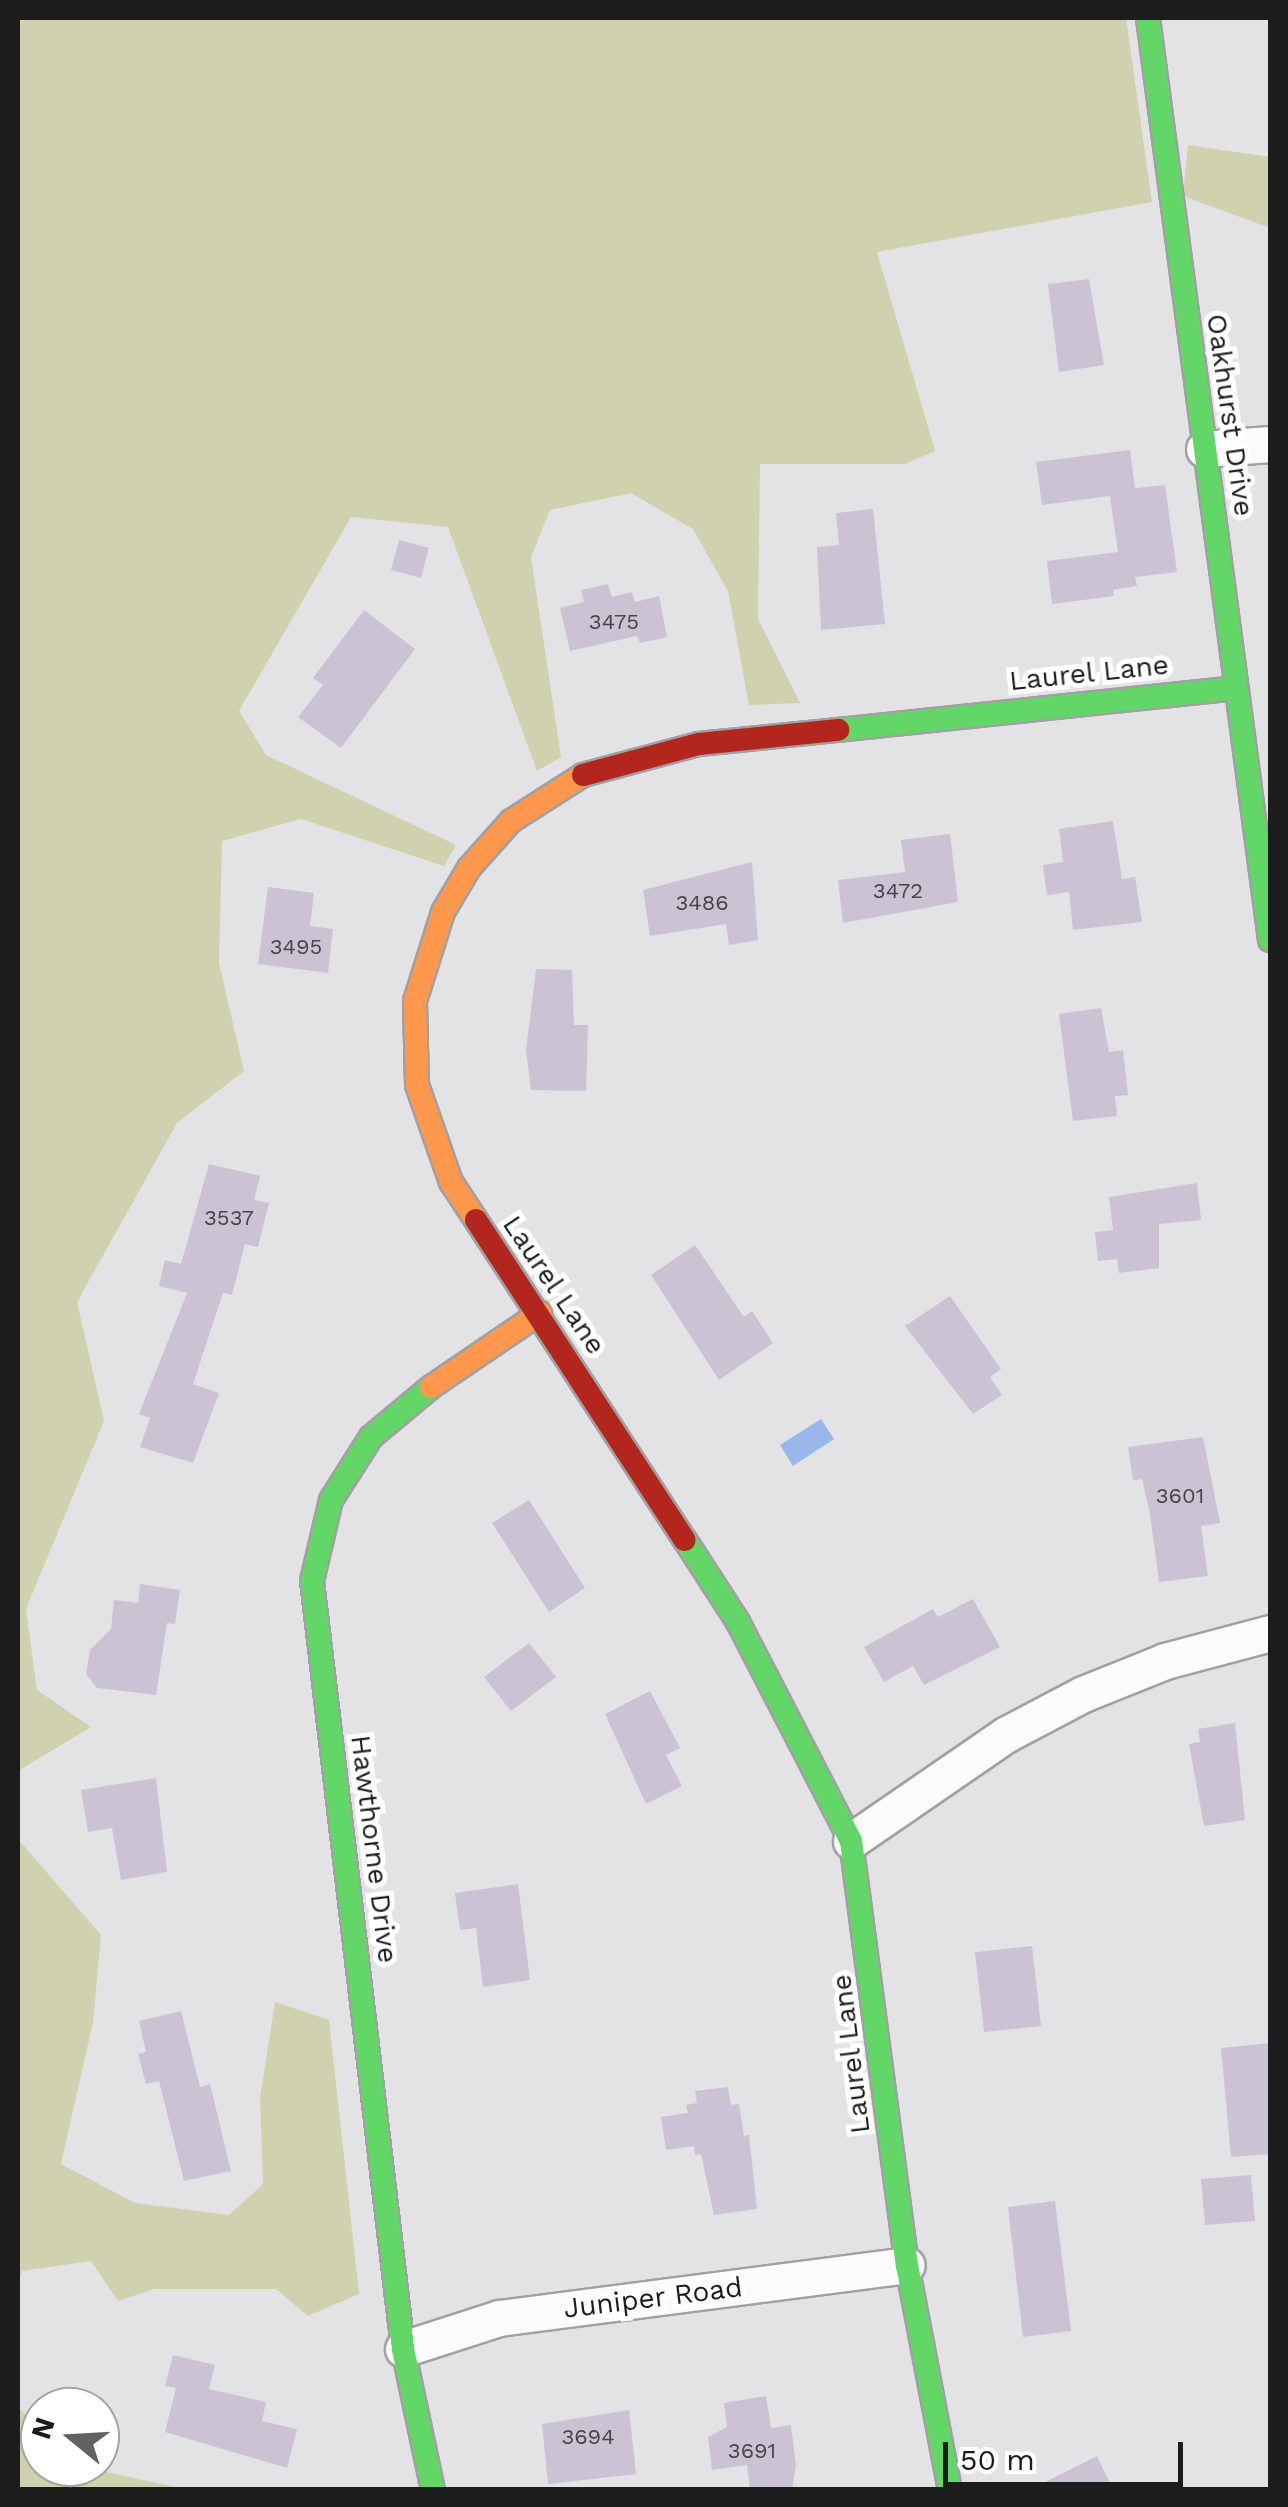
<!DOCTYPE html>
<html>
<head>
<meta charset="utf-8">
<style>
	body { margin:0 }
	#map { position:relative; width:1288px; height:2507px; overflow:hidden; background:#e3e2e5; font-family:"Work Sans",sans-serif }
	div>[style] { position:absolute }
	.green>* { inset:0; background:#d0d2af }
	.water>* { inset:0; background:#9ab7ec }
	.building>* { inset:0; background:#cbc3d3 }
	.roads { filter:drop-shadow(2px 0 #a1a0a2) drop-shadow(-2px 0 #a1a0a2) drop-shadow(0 2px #a1a0a2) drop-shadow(0 -2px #a1a0a2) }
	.street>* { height:35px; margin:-17.5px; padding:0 17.5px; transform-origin:17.5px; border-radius:17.5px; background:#fbfbfb }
	.fast>* { height:22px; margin:-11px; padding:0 11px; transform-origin:11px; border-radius:11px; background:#63d668 }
	.slow>* { height:22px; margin:-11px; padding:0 11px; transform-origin:11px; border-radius:11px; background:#ff974d }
	.jam>* { height:22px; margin:-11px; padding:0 11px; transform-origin:11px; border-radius:11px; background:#b3261e }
	span { translate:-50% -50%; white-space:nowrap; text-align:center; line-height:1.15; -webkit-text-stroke:10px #fff; paint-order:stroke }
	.number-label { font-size:22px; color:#48464a }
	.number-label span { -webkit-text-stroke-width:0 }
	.street-label { font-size:28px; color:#1c1c1d }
	.frame { position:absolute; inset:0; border:20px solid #1c1c1d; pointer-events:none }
	.north { position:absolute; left:20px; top:2387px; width:100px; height:100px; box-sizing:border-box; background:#fff; border:2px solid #a4a4a5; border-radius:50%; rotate:288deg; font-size:28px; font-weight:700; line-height:40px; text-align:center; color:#1c1c1d }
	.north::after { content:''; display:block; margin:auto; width:35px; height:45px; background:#626163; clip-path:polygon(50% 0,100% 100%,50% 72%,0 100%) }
	.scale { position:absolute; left:943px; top:2442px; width:240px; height:45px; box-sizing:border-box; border:5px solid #1c1c1d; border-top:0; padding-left:12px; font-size:30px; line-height:35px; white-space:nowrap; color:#1c1c1d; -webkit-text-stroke:8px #fff; paint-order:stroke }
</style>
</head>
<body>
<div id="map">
	<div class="green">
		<i style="clip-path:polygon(18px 18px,1126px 18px,1152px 202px,877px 252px,935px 451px,905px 464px,760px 464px,758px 619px,800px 703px,749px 705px,728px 591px,693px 529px,631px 493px,550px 510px,531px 557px,561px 757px,537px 771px,448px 527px,351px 517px,239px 711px,266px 755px,456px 845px,444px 866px,301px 819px,222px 841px,219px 963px,244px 1071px,177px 1123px,77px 1302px,104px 1421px,26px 1609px,37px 1690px,91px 1727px,18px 1771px)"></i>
		<i style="clip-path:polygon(1188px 145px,1270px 157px,1270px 228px,1183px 196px)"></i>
		<i style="clip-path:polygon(18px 1839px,101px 1935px,93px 2022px,61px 2164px,135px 2203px,229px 2215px,263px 2184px,260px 2098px,275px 2002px,329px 2020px,359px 2294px,308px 2316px,276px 2289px,154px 2289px,118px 2301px,91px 2261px,22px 2271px,18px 2285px)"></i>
		<i style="clip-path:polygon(18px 2407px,40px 2429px,40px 2467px,83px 2467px,185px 2489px,18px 2489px)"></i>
	</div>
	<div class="water">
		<i style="clip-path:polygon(821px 1419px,834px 1439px,793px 1466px,780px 1445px)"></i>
	</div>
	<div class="building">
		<i style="clip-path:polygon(1089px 279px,1104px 365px,1059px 372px,1048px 284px)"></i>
		<i style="clip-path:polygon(1130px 450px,1135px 488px,1165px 485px,1177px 572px,1135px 577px,1137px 586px,1113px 590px,1114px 596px,1052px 604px,1047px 561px,1118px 552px,1110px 496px,1042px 505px,1036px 462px)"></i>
		<i style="clip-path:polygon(873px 509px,885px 624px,821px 630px,817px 547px,839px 545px,836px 513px)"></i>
		<i style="clip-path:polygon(399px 540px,429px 548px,421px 578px,391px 570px)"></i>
		<i style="clip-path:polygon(608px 584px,612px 597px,632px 592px,635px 602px,659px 596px,667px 637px,640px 643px,637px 636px,570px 651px,560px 608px,584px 602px,581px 590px)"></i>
		<i style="clip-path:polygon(364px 610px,415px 649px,341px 748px,298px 717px,323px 685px,313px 678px)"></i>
		<i style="clip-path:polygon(1113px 821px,1122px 879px,1135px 877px,1142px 922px,1073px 930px,1069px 892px,1047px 895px,1043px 865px,1063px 862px,1059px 829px)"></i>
		<i style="clip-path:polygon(950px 834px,958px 902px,843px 923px,838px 880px,905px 872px,901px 840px)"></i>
		<i style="clip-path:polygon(752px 862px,758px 940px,729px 945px,726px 924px,650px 936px,643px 890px)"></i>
		<i style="clip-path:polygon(268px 887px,314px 893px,310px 926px,333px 929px,328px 973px,258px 964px)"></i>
		<i style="clip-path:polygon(536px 969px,572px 970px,574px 1025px,588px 1025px,586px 1091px,531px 1090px,526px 1050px)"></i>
		<i style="clip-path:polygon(1101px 1008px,1109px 1052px,1123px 1050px,1128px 1095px,1115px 1096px,1117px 1116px,1073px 1121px,1059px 1014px)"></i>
		<i style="clip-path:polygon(209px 1164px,260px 1176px,254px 1200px,269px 1203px,258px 1247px,245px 1244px,232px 1295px,223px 1293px,193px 1384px,219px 1393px,193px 1463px,140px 1447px,150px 1418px,139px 1414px,187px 1293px,159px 1286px,165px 1260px,181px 1264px)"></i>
		<i style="clip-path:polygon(1197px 1183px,1201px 1220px,1159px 1224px,1159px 1268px,1119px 1273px,1117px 1259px,1098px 1261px,1095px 1232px,1113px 1230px,1109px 1197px)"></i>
		<i style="clip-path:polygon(695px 1245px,744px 1317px,752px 1311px,773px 1343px,719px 1380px,651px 1275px)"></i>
		<i style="clip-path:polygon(950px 1296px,1001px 1369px,990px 1377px,1002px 1395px,973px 1414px,905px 1326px)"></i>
		<i style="clip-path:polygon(1203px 1437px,1220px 1523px,1201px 1526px,1208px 1576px,1159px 1582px,1150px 1514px,1142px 1479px,1133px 1480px,1128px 1447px)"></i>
		<i style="clip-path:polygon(529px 1500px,585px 1588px,549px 1612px,492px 1523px)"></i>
		<i style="clip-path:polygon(140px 1584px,180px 1590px,175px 1624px,167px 1623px,156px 1695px,97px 1688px,86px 1674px,90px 1650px,111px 1629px,114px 1600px,138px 1603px)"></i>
		<i style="clip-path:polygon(973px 1599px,1000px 1647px,924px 1685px,913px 1666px,884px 1682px,864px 1647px,933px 1609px,938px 1617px)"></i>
		<i style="clip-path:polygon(529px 1643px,556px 1677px,511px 1711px,484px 1677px)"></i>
		<i style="clip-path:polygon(650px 1691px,680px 1748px,666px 1755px,682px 1786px,646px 1804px,605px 1714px)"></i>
		<i style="clip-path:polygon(1235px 1723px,1245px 1820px,1204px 1826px,1189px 1744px,1200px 1742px,1198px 1729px)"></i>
		<i style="clip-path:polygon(156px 1778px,167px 1872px,121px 1880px,112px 1828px,88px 1832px,81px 1790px)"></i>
		<i style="clip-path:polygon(518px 1884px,530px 1980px,483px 1987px,476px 1928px,460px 1930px,455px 1893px)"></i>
		<i style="clip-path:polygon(1032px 1946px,1041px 2026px,984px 2032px,975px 1952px)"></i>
		<i style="clip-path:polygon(181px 2011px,200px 2087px,210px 2084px,231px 2171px,184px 2181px,159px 2081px,146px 2084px,138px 2054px,146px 2052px,139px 2021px)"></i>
		<i style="clip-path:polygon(1270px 2043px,1270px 2154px,1231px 2157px,1221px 2048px)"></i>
		<i style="clip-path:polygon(728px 2087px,731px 2105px,739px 2104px,744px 2136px,749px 2135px,757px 2209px,714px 2215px,701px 2154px,695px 2155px,694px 2146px,666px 2150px,661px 2117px,688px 2113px,686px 2105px,697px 2103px,695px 2091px)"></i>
		<i style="clip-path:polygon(1251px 2175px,1255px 2221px,1205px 2225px,1201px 2179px)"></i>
		<i style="clip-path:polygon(1055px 2201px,1071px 2331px,1023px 2337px,1008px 2207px)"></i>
		<i style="clip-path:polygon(173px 2355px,215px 2365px,209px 2389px,266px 2402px,262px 2421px,297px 2429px,287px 2468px,165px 2432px,176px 2388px,165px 2386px)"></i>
		<i style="clip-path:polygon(766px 2396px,771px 2428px,791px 2425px,796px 2465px,792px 2490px,750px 2490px,747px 2465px,712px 2470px,708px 2437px,727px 2427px,724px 2403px)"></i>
		<i style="clip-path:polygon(629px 2410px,636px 2474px,548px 2484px,542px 2424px)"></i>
		<i style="clip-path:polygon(1097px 2456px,1113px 2490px,1029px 2490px)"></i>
	</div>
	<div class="roads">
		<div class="street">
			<i style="left:1204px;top:449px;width:66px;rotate:-4.3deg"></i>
			<i style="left:851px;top:1841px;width:187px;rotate:-34.5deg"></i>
			<i style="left:1005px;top:1735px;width:88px;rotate:-27.7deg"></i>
			<i style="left:1083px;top:1694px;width:88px;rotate:-21.9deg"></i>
			<i style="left:1165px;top:1661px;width:109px;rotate:-14.9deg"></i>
			<i style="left:403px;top:2349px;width:101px;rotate:-17.9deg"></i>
			<i style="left:499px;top:2318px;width:411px;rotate:-7.4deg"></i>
		</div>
		<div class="fast">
			<i style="left:1148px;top:18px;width:930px;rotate:82.46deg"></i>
			<i style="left:838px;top:730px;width:400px;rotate:-6deg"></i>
			<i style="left:431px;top:1387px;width:78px;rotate:140.2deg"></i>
			<i style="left:371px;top:1437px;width:75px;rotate:122.4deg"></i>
			<i style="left:331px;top:1500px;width:83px;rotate:103.2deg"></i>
			<i style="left:312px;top:1581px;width:773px;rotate:83.24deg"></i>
			<i style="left:403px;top:2349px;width:144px;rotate:78deg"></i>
			<i style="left:685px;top:1540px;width:98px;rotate:57.1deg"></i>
			<i style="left:738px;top:1622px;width:246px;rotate:62.7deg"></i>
			<i style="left:851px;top:1841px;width:428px;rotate:82.5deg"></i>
			<i style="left:907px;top:2265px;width:229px;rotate:79.2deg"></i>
		</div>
		<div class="slow">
			<i style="left:476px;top:1220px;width:45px;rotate:-123.3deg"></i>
			<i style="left:451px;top:1182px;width:103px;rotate:-109.3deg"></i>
			<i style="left:417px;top:1085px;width:84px;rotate:-91.4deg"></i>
			<i style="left:415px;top:1001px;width:93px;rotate:-72.5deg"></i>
			<i style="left:443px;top:912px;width:51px;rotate:-59.4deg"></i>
			<i style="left:469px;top:868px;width:63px;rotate:-48.2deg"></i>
			<i style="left:511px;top:821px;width:85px;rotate:-32.6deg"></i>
			<i style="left:431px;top:1387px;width:132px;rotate:-34.2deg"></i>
		</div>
		<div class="jam">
			<i style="left:583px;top:775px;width:120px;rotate:-15deg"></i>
			<i style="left:699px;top:744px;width:140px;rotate:-5.8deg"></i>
			<i style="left:476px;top:1220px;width:382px;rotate:56.9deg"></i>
		</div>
	</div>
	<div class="number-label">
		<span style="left:614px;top:622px">3475</span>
		<span style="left:898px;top:891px">3472</span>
		<span style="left:702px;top:903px">3486</span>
		<span style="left:296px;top:947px">3495</span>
		<span style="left:229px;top:1218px">3537</span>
		<span style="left:1180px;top:1496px">3601</span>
		<span style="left:588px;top:2437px">3694</span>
		<span style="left:752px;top:2451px">3691</span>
	</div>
	<div class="street-label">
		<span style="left:1230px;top:415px;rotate:82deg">Oakhurst Drive</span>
		<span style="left:1089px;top:673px;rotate:-6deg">Laurel Lane</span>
		<span style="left:554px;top:1285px;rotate:56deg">Laurel Lane</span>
		<span style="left:374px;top:1849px;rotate:83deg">Hawthorne Drive</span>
		<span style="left:851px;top:2054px;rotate:-97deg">Laurel Lane</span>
		<span style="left:653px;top:2298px;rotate:-7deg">Juniper Road</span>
	</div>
	<div class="frame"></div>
	<div class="north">N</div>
	<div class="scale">50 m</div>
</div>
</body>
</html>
